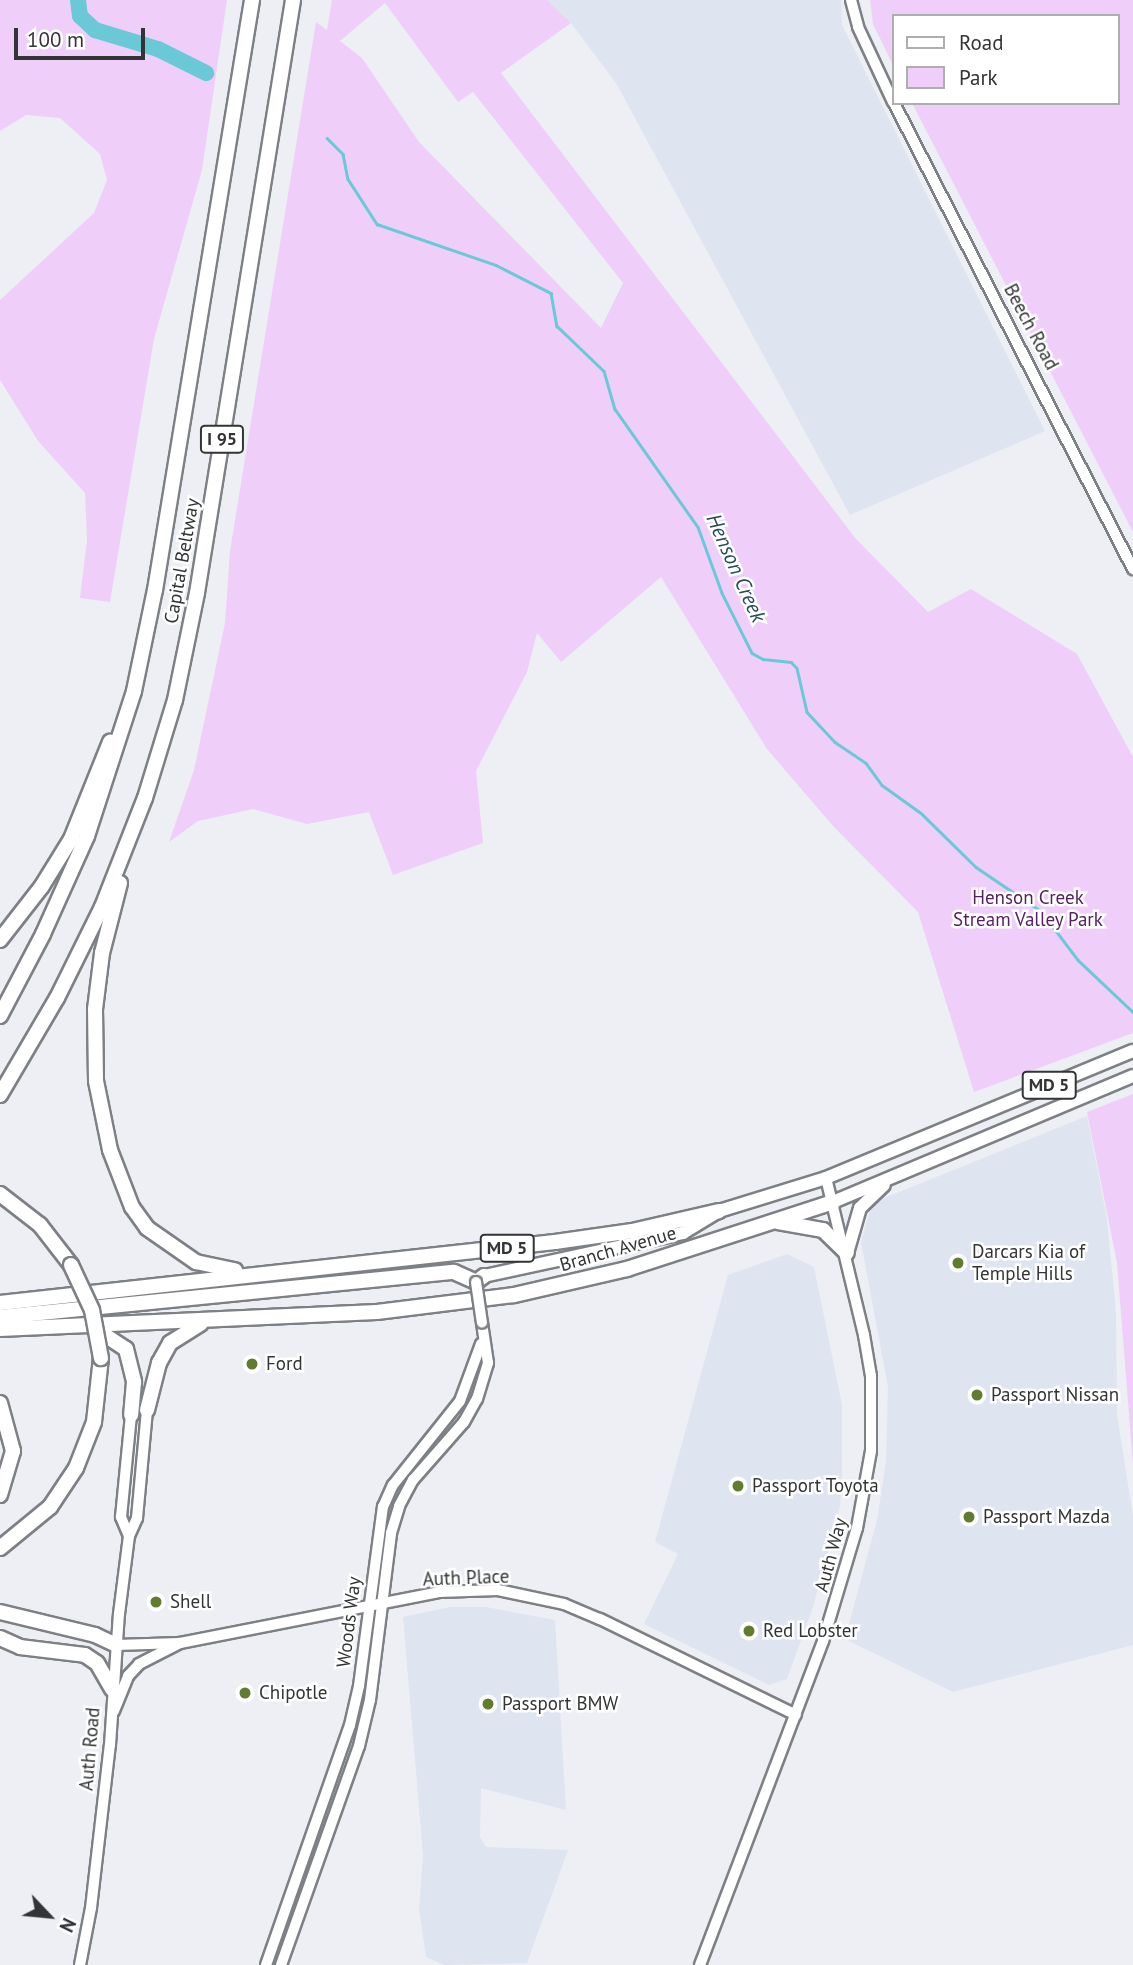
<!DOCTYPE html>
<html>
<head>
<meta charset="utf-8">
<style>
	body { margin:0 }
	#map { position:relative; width:1133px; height:1965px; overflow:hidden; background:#edeff4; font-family:"PT Sans",sans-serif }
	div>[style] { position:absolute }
	.built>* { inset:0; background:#dee4f0 }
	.green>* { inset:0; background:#efcff9 }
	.stream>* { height:2.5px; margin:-1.25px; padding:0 1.25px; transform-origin:1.25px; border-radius:1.25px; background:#6bc9d7 }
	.river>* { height:16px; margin:-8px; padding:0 8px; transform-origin:8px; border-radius:8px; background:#6bc9d7 }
	.roads { filter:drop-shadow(2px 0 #7d8084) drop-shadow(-2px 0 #7d8084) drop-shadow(0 2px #7d8084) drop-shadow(0 -2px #7d8084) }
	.tertiary>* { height:10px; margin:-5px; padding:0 5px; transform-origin:5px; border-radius:5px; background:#fff }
	.secondary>* { height:10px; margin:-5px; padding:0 5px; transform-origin:5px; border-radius:5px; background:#fff }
	.trunk>* { height:12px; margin:-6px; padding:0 6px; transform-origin:6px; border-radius:6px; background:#fff }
	.motorway>* { height:14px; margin:-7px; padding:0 7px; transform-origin:7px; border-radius:7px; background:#fff }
	.bridges { filter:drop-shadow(2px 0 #7d8084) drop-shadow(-2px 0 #7d8084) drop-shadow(0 2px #7d8084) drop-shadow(0 -2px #7d8084) }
	.tertiary-bridge>* { height:10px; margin:-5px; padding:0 5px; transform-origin:5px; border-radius:5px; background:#fff }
	.motorway-bridge>* { height:14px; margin:-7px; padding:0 7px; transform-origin:7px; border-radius:7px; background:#fff }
	.dots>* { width:19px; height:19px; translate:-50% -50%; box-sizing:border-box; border:4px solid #fff; border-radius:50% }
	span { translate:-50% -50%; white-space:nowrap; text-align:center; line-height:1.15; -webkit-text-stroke:5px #fff; paint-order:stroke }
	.shield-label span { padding:2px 5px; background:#fff; border:2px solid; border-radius:5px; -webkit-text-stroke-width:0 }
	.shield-label { font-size:18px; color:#323435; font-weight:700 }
	.street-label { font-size:19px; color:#323435 }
	.park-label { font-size:19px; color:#552164 }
	.poi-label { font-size:19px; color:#323435 }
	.left { translate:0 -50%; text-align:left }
	.water-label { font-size:21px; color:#224d53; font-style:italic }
	.legend { position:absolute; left:892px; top:14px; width:228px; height:91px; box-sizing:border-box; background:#fff; border:2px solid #adaeae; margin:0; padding:9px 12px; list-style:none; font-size:21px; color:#323435 }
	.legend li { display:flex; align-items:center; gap:14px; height:35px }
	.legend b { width:35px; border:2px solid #adaeae }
	.north { position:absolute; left:14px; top:1881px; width:70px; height:70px; -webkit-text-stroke:5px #fff; paint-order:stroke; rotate:116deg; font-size:19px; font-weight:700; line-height:28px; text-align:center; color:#323435 }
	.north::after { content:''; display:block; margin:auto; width:24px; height:32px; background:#323435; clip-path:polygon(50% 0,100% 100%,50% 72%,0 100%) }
	.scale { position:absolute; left:14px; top:28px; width:131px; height:32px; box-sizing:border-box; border:4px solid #323435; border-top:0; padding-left:9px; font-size:21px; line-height:24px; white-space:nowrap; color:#323435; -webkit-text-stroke:5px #fff; paint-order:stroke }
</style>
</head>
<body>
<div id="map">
	<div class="built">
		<i style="clip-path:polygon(547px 0,841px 0,842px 25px,1045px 431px,850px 515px,616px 83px,571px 23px)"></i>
		<i style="clip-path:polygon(1087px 1116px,1107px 1219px,1116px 1313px,1117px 1415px,1133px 1516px,1133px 1645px,953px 1692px,845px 1639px,877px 1520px,886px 1461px,888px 1387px,861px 1242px,872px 1203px)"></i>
		<i style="clip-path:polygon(787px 1254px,814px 1267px,842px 1405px,842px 1476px,840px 1506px,813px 1607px,787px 1679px,769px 1685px,644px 1624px,678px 1554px,655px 1542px,728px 1275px)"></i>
		<i style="clip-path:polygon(450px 1607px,486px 1607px,555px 1620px,566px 1810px,481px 1788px,480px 1837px,486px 1847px,568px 1850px,527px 1963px,445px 1965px,426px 1957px,419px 1908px,423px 1855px,403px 1617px)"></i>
	</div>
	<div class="green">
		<i style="clip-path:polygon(0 0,227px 0,202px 170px,154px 339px,110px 602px,80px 598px,87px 540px,85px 493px,38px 441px,0 380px,0 300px,94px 213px,107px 180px,100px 154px,60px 118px,26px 115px,0 131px)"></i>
		<i style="clip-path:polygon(evenodd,332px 0,547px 0,571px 23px,501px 73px,856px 539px,928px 612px,971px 589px,1077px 654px,1133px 757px,1133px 1033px,974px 1092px,918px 912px,833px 826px,767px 749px,661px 577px,561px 662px,537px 633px,527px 672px,476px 771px,483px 843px,393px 875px,369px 812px,307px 824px,253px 809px,198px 821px,169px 842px,194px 770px,225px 623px,230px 551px,316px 22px,327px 30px,332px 0,385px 3px,458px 102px,473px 92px,623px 283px,601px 328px,419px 142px,362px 58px,340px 41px,385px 3px)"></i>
		<i style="clip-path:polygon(870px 0,1133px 0,1133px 532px,912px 103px,1117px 103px,1117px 16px,893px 16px,893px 65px,873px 24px)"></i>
		<i style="clip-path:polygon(1133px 1094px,1133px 1465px,1117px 1263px,1087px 1112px)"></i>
	</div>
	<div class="stream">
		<i style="left:327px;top:138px;width:23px;rotate:45deg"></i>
		<i style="left:343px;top:154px;width:25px;rotate:79deg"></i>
		<i style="left:348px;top:179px;width:54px;rotate:57.2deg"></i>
		<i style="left:377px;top:224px;width:126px;rotate:19deg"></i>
		<i style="left:496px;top:265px;width:62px;rotate:27deg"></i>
		<i style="left:551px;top:293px;width:34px;rotate:80deg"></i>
		<i style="left:557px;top:326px;width:65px;rotate:43.8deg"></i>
		<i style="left:604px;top:371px;width:40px;rotate:74deg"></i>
		<i style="left:615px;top:409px;width:144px;rotate:54.9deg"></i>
		<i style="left:698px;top:527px;width:70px;rotate:70deg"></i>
		<i style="left:722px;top:593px;width:67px;rotate:63.4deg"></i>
		<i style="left:752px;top:653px;width:13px;rotate:29deg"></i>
		<i style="left:763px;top:659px;width:28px;rotate:6deg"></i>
		<i style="left:791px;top:662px;width:8px;rotate:45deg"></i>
		<i style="left:797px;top:668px;width:45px;rotate:77.2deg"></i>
		<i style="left:807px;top:712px;width:41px;rotate:47deg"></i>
		<i style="left:835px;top:742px;width:37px;rotate:34deg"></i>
		<i style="left:866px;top:763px;width:27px;rotate:54deg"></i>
		<i style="left:882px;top:785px;width:48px;rotate:35.7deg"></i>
		<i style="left:921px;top:813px;width:77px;rotate:44.5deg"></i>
		<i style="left:976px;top:867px;width:78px;rotate:34.1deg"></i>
		<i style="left:1041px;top:911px;width:61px;rotate:52.9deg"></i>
		<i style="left:1078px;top:960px;width:76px;rotate:43.4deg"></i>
	</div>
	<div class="river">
		<i style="left:78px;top:0;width:16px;rotate:83deg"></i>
		<i style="left:80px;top:16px;width:21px;rotate:43deg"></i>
		<i style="left:95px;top:30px;width:66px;rotate:16.8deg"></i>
		<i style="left:158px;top:49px;width:54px;rotate:26.6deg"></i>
	</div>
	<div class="roads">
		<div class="tertiary">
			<i style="left:851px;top:0;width:28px;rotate:75deg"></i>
			<i style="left:858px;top:27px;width:83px;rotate:65deg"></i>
			<i style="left:894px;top:103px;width:524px;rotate:62.85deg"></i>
			<i style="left:116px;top:1645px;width:64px;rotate:-1.8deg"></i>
			<i style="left:180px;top:1643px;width:264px;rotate:-11.1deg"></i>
			<i style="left:439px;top:1592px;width:59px;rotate:-1.9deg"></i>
			<i style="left:498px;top:1590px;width:67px;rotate:12deg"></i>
			<i style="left:564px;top:1604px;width:39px;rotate:23deg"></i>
			<i style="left:600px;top:1619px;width:218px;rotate:26.1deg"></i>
			<i style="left:266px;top:1965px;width:254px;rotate:-70.7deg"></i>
			<i style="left:350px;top:1725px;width:40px;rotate:-77deg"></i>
			<i style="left:359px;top:1686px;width:181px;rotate:-82.4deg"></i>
			<i style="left:383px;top:1507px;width:24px;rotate:-66deg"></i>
			<i style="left:393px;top:1485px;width:107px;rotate:-51.4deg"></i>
			<i style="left:460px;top:1401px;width:61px;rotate:-69.8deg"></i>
			<i style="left:281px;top:1965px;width:232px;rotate:-70.4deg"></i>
			<i style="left:359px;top:1746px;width:47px;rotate:-76.6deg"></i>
			<i style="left:370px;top:1700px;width:168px;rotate:-82.8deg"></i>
			<i style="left:391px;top:1533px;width:28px;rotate:-73deg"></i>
			<i style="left:399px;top:1506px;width:30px;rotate:-62deg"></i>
			<i style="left:413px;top:1480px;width:77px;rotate:-48.7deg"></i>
			<i style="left:464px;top:1422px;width:26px;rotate:-61deg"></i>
			<i style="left:477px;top:1399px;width:38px;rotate:-73deg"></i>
			<i style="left:488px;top:1363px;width:40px;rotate:-98.5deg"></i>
			<i style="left:700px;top:1965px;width:347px;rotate:-69.2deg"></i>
			<i style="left:823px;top:1641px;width:118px;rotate:-73.3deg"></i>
			<i style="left:857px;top:1528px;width:78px;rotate:-79.7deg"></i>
			<i style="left:871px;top:1451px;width:75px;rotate:-90deg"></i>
			<i style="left:871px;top:1376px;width:42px;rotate:-99.7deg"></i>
			<i style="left:864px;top:1335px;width:162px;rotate:-103.6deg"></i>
		</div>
		<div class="secondary">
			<i style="left:129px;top:1536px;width:21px;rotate:-113deg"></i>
			<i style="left:121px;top:1517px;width:102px;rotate:-84.4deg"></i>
			<i style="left:114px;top:1711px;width:38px;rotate:-68deg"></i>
			<i style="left:128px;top:1676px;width:16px;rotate:-47deg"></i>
			<i style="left:139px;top:1664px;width:46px;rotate:-27.1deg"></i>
			<i style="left:80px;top:1965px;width:58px;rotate:-79.1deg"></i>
			<i style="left:91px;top:1908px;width:164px;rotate:-83.4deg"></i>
			<i style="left:110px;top:1745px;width:131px;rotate:-86.1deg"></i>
			<i style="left:119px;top:1614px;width:79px;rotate:-82.7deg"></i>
			<i style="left:129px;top:1536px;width:20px;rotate:-66deg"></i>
			<i style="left:137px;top:1518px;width:108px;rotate:-84.7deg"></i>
		</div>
		<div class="trunk">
			<i style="left:833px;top:1202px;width:325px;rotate:-22.8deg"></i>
			<i style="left:847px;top:1253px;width:47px;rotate:-73.9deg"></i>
			<i style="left:860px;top:1208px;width:33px;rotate:-44deg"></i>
			<i style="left:484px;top:1276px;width:204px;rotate:-12.2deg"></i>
			<i style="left:683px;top:1233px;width:42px;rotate:-31.4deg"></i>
			<i style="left:719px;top:1211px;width:112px;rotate:-17.1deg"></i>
			<i style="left:826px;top:1178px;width:332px;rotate:-22.5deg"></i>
		</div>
		<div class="motorway">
			<i style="left:120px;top:883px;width:72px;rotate:104.4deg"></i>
			<i style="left:102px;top:953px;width:56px;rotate:97.1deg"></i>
			<i style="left:95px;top:1009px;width:72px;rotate:89.2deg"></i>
			<i style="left:96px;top:1081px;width:70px;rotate:78.5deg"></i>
			<i style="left:110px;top:1150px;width:61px;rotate:68.9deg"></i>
			<i style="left:132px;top:1207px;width:26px;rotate:54deg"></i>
			<i style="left:147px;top:1228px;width:60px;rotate:34.8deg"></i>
			<i style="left:196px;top:1262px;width:40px;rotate:12deg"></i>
			<i style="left:0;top:940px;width:68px;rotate:-52.1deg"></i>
			<i style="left:42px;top:886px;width:55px;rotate:-58.3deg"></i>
			<i style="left:71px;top:839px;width:105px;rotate:-68.1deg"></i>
			<i style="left:0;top:1016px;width:93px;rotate:-62.3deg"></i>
			<i style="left:43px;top:934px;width:107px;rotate:-65.8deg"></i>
			<i style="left:87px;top:836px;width:152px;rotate:-72deg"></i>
			<i style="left:134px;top:691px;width:103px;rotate:-78.3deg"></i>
			<i style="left:155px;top:590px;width:598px;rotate:-80.66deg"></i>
			<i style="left:0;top:1095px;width:113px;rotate:-59.6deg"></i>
			<i style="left:57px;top:998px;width:102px;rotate:-63.7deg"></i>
			<i style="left:102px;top:907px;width:117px;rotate:-68.5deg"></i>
			<i style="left:145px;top:798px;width:102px;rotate:-73deg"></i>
			<i style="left:175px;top:700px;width:109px;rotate:-78.4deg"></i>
			<i style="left:197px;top:593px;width:601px;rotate:-80.8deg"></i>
			<i style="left:0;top:1194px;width:51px;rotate:37.8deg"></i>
			<i style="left:40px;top:1225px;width:51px;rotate:52.2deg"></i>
			<i style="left:778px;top:1222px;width:46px;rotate:10.1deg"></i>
			<i style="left:823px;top:1230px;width:33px;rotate:44deg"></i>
			<i style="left:0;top:1303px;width:558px;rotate:-6.27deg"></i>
			<i style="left:555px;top:1242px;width:78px;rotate:-8.1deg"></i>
			<i style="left:632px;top:1231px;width:89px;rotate:-12.9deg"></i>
			<i style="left:0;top:1317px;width:456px;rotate:-5.7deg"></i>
			<i style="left:454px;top:1272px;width:24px;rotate:24deg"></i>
			<i style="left:476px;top:1282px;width:10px;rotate:-37deg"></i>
			<i style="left:91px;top:1326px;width:42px;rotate:33.3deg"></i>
			<i style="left:126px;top:1349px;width:34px;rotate:76deg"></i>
			<i style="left:134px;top:1382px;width:33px;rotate:95deg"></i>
			<i style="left:0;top:1329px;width:377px;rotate:-2.6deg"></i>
			<i style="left:377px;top:1312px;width:138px;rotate:-7.1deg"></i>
			<i style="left:514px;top:1295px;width:116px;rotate:-13deg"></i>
			<i style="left:627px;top:1269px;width:217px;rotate:-18deg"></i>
			<i style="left:0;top:1403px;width:50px;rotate:74.8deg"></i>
			<i style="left:13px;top:1451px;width:46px;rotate:106.5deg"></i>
			<i style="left:147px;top:1410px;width:49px;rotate:-75.7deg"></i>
			<i style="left:159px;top:1363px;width:23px;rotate:-61deg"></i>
			<i style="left:170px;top:1343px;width:36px;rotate:-32deg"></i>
			<i style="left:0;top:1548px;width:65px;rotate:-39.4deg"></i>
			<i style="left:50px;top:1507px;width:47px;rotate:-56.3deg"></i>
			<i style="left:76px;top:1468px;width:49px;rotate:-68.6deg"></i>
			<i style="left:94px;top:1422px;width:64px;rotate:-83.8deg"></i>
			<i style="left:0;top:1612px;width:98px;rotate:13.6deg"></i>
			<i style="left:95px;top:1635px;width:23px;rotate:25deg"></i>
			<i style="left:0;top:1638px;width:22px;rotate:24deg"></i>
			<i style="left:20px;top:1647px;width:65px;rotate:7deg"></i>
			<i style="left:85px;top:1655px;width:14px;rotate:34deg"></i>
			<i style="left:97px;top:1663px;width:30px;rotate:60deg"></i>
		</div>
	</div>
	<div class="bridges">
		<div class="tertiary-bridge">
			<i style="left:476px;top:1282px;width:41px;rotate:81.7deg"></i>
		</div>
		<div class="motorway-bridge">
			<i style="left:71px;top:1265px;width:50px;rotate:65deg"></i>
			<i style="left:92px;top:1310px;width:49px;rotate:79.4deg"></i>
		</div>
	</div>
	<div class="dots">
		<i style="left:958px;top:1263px;background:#627c2f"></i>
		<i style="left:252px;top:1364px;background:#627c2f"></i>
		<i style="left:977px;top:1395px;background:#627c2f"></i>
		<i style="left:738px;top:1486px;background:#627c2f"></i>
		<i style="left:969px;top:1517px;background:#627c2f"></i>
		<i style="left:156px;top:1602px;background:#627c2f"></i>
		<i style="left:749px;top:1631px;background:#627c2f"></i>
		<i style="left:245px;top:1693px;background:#627c2f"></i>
		<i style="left:488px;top:1704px;background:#627c2f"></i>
	</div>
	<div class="shield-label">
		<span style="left:222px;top:439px">I 95</span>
		<span style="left:1049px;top:1085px">MD 5</span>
		<span style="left:507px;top:1248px">MD 5</span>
	</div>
	<div class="street-label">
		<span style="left:1031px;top:327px;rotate:62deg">Beech Road</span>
		<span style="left:182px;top:561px;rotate:-80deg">Capital Beltway</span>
		<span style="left:618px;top:1249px;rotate:-16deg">Branch Avenue</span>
		<span style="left:831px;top:1555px;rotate:-75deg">Auth Way</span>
		<span style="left:466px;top:1578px;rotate:-2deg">Auth Place</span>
		<span style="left:349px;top:1622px;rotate:-83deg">Woods Way</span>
		<span style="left:90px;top:1749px;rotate:-85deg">Auth Road</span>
	</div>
	<div class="park-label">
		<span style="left:1028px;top:909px">Henson Creek<br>Stream Valley Park</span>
	</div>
	<div class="poi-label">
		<span class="left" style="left:972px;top:1263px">Darcars Kia of<br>Temple Hills</span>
		<span class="left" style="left:266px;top:1364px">Ford</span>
		<span class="left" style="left:991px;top:1395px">Passport Nissan</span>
		<span class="left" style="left:752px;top:1486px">Passport Toyota</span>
		<span class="left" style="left:983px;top:1517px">Passport Mazda</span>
		<span class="left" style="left:170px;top:1602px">Shell</span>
		<span class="left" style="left:763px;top:1631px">Red Lobster</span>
		<span class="left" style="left:259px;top:1693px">Chipotle</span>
		<span class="left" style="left:502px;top:1704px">Passport BMW</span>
	</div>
	<div class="water-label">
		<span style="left:736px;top:568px;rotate:66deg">Henson Creek</span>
	</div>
	<ul class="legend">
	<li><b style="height:9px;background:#fff"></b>Road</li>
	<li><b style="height:19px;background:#efcff9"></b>Park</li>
	</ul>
	<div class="north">N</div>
	<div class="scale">100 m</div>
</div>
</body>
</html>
